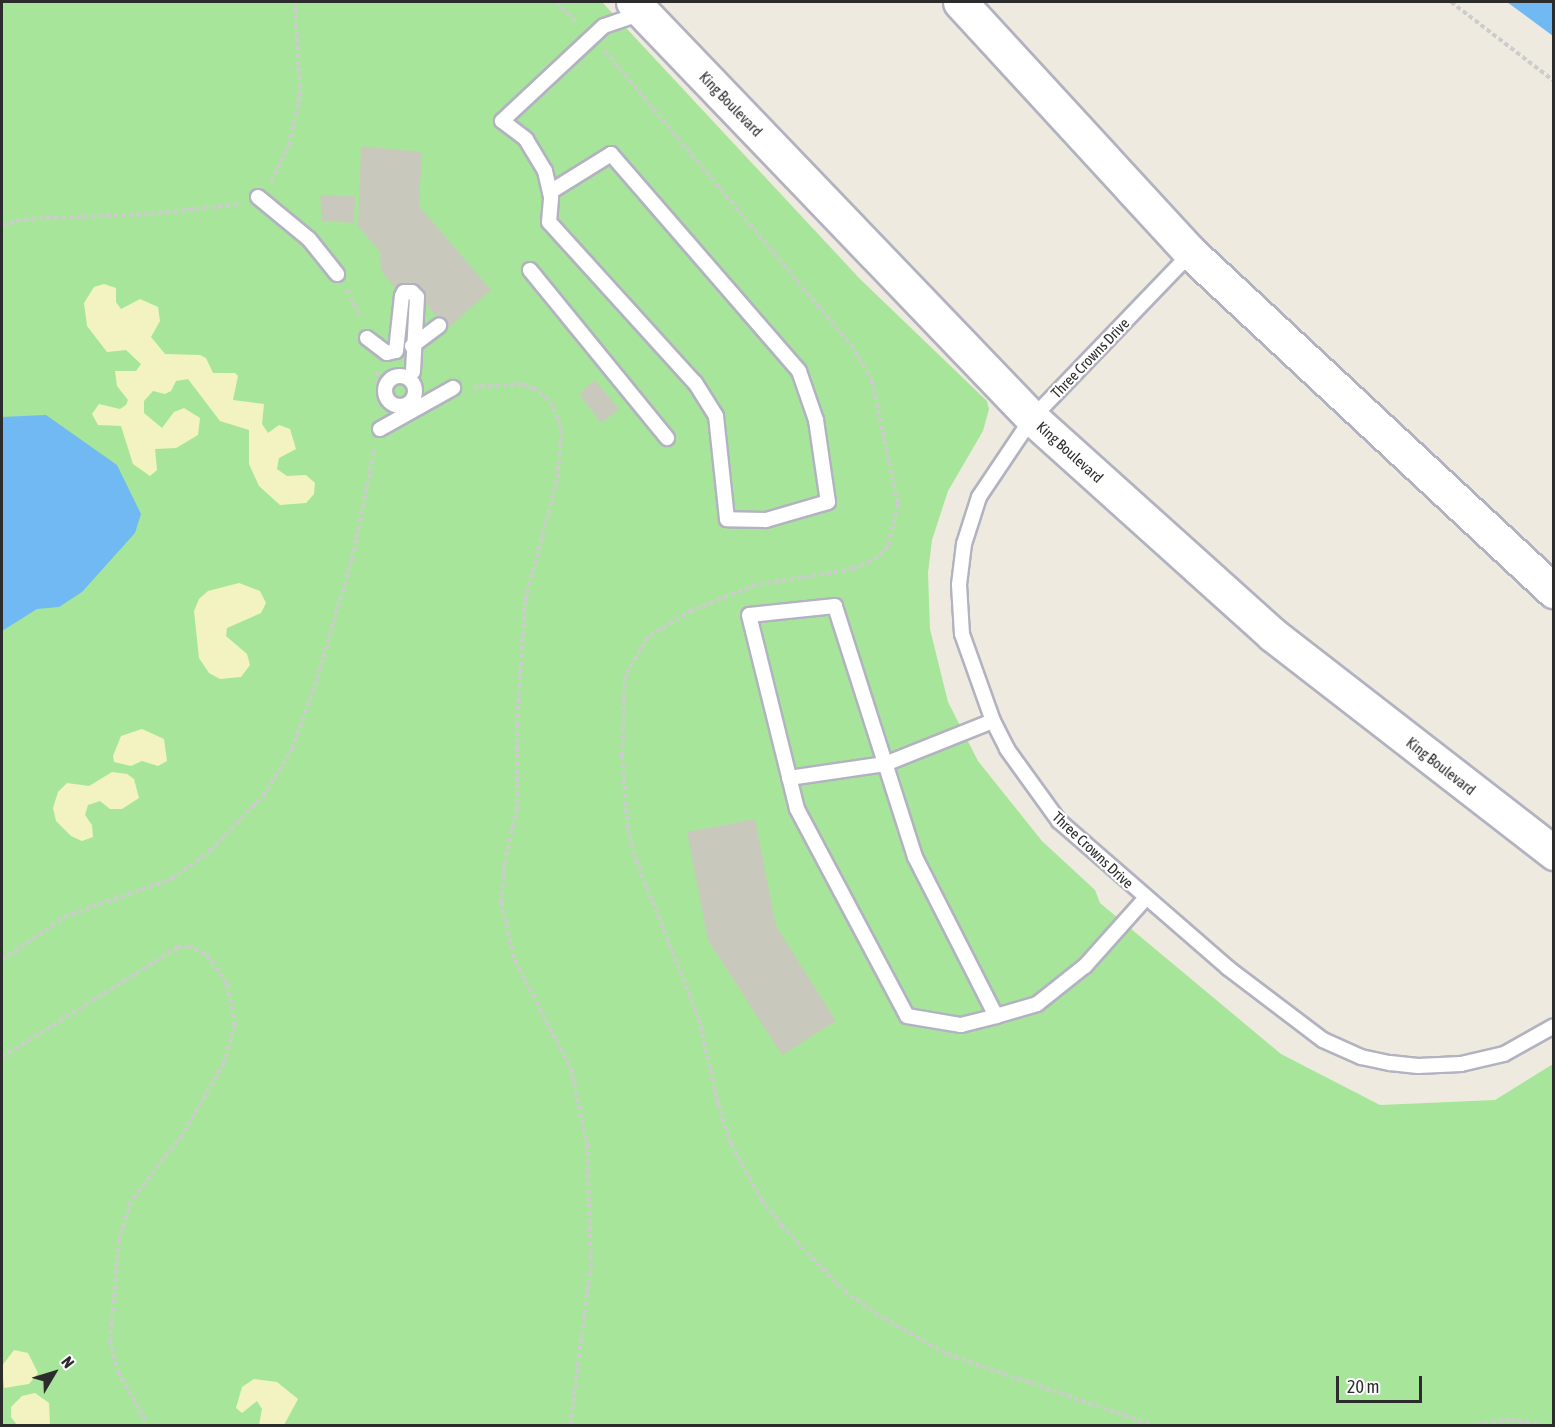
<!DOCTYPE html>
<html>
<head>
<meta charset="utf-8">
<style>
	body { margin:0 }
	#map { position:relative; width:1555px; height:1427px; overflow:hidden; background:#eeeadf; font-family:"Asap Condensed",sans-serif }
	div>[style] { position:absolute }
	.green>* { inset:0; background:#a7e69a }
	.sand>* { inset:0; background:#f3f3c2 }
	.water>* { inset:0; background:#70b9f2 }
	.building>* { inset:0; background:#c9c8bd }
	.path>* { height:4px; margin-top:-2px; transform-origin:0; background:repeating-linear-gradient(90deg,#ccc 0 4.5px,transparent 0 7.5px) }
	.roads { filter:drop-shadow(2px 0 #b2b2c0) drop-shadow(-2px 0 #b2b2c0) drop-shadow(0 2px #b2b2c0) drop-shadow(0 -2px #b2b2c0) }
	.service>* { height:14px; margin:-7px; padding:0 7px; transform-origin:7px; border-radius:7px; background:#fff }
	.service>.ring { margin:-7px; padding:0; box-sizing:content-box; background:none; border:14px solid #fff; border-radius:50% }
	.tertiary>* { height:33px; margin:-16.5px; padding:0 16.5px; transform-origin:16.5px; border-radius:16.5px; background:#fff }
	span { translate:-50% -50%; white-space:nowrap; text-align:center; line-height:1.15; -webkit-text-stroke:4.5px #fff; paint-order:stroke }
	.street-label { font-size:15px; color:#2c2c2c }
	.frame { position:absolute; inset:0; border:3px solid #2c2c2c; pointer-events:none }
	.north { position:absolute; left:24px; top:1343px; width:60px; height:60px; -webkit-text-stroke:4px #fff; paint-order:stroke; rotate:52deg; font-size:16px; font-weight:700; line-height:24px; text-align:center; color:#2c2c2c }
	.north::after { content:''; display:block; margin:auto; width:21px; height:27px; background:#2c2c2c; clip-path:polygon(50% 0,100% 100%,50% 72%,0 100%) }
	.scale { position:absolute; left:1336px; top:1376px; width:86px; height:27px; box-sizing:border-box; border:3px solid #2c2c2c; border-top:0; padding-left:8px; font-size:18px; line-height:21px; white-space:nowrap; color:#2c2c2c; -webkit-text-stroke:4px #fff; paint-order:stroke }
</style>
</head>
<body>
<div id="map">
	<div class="green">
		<i style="clip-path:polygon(2px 2px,602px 2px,860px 279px,987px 401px,989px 409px,983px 431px,948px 491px,932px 540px,928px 573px,930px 629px,948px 702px,978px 761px,1042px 841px,1095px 890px,1100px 903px,1281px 1054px,1380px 1105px,1495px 1100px,1553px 1064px,1553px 1425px,2px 1426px)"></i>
	</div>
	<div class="sand">
		<i style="clip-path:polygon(104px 284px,116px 288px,116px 302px,121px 309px,140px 299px,158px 307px,160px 321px,151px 337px,165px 354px,200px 355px,206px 358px,213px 373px,235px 373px,238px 376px,233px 400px,264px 404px,262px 424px,268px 433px,279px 425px,290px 429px,296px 449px,279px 458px,277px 469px,287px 476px,306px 475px,315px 483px,314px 494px,306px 503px,280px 505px,259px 486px,249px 464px,249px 430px,220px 421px,188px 379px,176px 381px,171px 391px,165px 394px,153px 391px,144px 401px,144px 413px,162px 428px,174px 412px,184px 408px,200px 418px,198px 435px,176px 448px,155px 449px,157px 470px,150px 476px,133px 464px,121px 426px,98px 425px,92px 414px,99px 404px,120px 409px,126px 405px,128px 400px,117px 386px,115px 371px,136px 371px,141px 364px,126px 350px,107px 352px,87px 326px,84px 303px,94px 287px)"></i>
		<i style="clip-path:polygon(239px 583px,260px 591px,266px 603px,261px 613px,227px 628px,226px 636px,247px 654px,250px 665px,241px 677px,220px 679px,209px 673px,199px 658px,194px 611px,199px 599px,208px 591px)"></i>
		<i style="clip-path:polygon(142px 729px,164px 739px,167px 761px,158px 766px,142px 761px,131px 766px,114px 762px,113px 756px,121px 736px)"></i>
		<i style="clip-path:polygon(112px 772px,127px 774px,134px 779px,139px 798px,122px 809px,110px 809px,100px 801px,88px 805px,85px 815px,92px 825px,93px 837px,82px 841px,71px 836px,56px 821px,53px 808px,58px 792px,67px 783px,89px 786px)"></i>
		<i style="clip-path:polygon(14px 1350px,28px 1353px,38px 1373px,29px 1384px,4px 1388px,2px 1366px)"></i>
		<i style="clip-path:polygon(254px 1379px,277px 1382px,298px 1399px,284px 1425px,259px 1425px,262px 1409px,257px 1401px,242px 1413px,236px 1408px,242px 1387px)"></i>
		<i style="clip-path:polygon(35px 1393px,49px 1403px,50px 1425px,17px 1425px,11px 1417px,11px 1407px,22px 1396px)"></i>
	</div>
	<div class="water">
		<i style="clip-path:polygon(1507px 2px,1553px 2px,1553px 36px)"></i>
		<i style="clip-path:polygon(46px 415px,117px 465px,141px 514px,135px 533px,82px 592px,59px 607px,37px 609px,2px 631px,2px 417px)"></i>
	</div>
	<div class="building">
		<i style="clip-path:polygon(361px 146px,422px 152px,419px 206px,491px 290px,447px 329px,414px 289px,397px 290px,381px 271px,380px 252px,358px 226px)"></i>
		<i style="clip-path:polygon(320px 195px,355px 196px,354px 223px,322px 221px)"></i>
		<i style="clip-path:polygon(595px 380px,619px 409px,601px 423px,579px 394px)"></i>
		<i style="clip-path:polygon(755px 819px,776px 926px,836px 1021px,782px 1055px,708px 940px,687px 832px)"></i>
	</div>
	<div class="path">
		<i style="left:556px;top:2px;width:29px;rotate:44deg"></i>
		<i style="left:1451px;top:2px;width:130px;rotate:37.5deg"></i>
		<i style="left:605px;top:51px;width:383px;rotate:50.1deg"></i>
		<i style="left:851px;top:345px;width:42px;rotate:59.7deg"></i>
		<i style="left:872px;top:381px;width:126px;rotate:78.1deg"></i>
		<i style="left:898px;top:504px;width:43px;rotate:103.4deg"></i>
		<i style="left:888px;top:546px;width:15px;rotate:132deg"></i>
		<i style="left:878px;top:557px;width:28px;rotate:154deg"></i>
		<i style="left:853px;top:569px;width:98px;rotate:170.6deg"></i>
		<i style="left:756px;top:585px;width:69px;rotate:158.7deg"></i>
		<i style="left:692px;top:610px;width:52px;rotate:148.5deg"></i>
		<i style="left:648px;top:637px;width:45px;rotate:120.5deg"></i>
		<i style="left:625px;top:676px;width:80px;rotate:92.1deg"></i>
		<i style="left:622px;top:756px;width:73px;rotate:85.3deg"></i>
		<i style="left:628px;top:829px;width:32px;rotate:76deg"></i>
		<i style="left:636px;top:860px;width:171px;rotate:68.4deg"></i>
		<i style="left:699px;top:1019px;width:87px;rotate:77.4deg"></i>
		<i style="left:718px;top:1104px;width:42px;rotate:72deg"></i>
		<i style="left:731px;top:1144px;width:63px;rotate:61.4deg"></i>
		<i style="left:761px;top:1199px;width:33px;rotate:52deg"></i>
		<i style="left:781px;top:1225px;width:91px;rotate:46.3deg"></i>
		<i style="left:844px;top:1291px;width:47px;rotate:34.7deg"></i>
		<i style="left:883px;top:1318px;width:73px;rotate:29.4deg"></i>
		<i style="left:947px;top:1354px;width:220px;rotate:19.1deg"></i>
		<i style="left:271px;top:181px;width:40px;rotate:-63.4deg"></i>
		<i style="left:289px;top:145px;width:51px;rotate:-77.6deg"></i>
		<i style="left:300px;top:95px;width:93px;rotate:-93.1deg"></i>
		<i style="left:2px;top:225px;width:23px;rotate:-15deg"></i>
		<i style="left:24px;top:219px;width:127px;rotate:-2.3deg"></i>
		<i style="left:151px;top:214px;width:90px;rotate:-6.4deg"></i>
		<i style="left:347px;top:290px;width:31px;rotate:63deg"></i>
		<i style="left:377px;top:371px;width:34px;rotate:85deg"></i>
		<i style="left:473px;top:387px;width:49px;rotate:-3.5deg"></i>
		<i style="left:522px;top:384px;width:12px;rotate:20deg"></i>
		<i style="left:533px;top:388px;width:21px;rotate:37deg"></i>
		<i style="left:550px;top:401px;width:30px;rotate:67deg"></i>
		<i style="left:562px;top:429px;width:51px;rotate:95.6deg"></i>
		<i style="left:557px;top:480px;width:125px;rotate:104.8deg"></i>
		<i style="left:525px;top:601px;width:123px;rotate:93.7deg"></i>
		<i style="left:517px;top:724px;width:84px;rotate:90deg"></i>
		<i style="left:517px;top:808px;width:54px;rotate:102.8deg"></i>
		<i style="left:505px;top:861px;width:41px;rotate:95.6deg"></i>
		<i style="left:501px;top:902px;width:61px;rotate:76.7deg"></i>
		<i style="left:515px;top:961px;width:122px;rotate:62.6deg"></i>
		<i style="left:571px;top:1069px;width:77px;rotate:78deg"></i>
		<i style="left:587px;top:1144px;width:120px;rotate:88.1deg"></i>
		<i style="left:591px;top:1264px;width:163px;rotate:97.4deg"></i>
		<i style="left:2px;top:960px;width:75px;rotate:-34.7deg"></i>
		<i style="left:64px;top:917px;width:114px;rotate:-19.6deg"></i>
		<i style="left:171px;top:879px;width:48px;rotate:-35.7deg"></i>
		<i style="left:210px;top:851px;width:76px;rotate:-46.1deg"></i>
		<i style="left:263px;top:796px;width:55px;rotate:-58.3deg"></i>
		<i style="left:292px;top:749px;width:67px;rotate:-69.9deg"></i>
		<i style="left:315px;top:686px;width:132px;rotate:-73.8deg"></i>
		<i style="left:352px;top:559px;width:113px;rotate:-78.3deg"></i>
		<i style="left:2px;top:1057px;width:208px;rotate:-32deg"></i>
		<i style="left:178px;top:947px;width:10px;rotate:-6deg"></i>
		<i style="left:188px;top:946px;width:21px;rotate:25deg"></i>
		<i style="left:207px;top:955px;width:35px;rotate:55deg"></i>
		<i style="left:227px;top:984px;width:41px;rotate:78.7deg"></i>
		<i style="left:235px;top:1024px;width:41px;rotate:105.8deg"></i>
		<i style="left:224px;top:1063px;width:83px;rotate:120.3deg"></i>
		<i style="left:182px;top:1135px;width:83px;rotate:127.7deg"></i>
		<i style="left:131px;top:1201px;width:41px;rotate:107.1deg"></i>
		<i style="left:119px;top:1240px;width:100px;rotate:95.1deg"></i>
		<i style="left:110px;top:1340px;width:32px;rotate:76deg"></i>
		<i style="left:118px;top:1371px;width:63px;rotate:61.4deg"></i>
		<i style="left:1469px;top:1426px;width:43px;rotate:-9.5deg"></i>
		<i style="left:1511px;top:1419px;width:38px;rotate:11deg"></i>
	</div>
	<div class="roads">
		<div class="service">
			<i style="left:550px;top:192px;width:72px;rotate:-31.9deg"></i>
			<i style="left:611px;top:154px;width:287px;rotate:49.1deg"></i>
			<i style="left:799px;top:371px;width:52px;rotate:70.9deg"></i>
			<i style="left:816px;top:420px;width:83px;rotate:81.7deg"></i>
			<i style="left:828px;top:502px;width:65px;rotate:163.8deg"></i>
			<i style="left:766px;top:520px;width:39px;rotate:-179deg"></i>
			<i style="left:727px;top:519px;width:104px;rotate:-96.1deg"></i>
			<i style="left:716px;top:416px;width:39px;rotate:-122deg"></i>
			<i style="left:695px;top:383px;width:217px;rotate:-132.2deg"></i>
			<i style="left:549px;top:222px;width:25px;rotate:-85deg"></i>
			<i style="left:551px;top:197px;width:27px;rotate:-103deg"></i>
			<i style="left:545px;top:171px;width:37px;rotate:-121deg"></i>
			<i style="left:526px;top:139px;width:30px;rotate:-143deg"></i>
			<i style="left:502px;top:121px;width:139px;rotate:-43deg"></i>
			<i style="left:604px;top:26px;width:39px;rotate:-19deg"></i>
			<i style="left:258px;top:197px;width:66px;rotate:39.5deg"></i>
			<i style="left:309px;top:239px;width:45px;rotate:51.3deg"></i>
			<i style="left:1191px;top:253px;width:229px;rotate:133.9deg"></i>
			<i style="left:1032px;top:418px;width:95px;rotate:123.9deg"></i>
			<i style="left:979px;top:497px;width:49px;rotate:107.7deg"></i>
			<i style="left:964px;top:544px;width:41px;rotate:97deg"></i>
			<i style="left:959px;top:585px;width:49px;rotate:86.5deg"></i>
			<i style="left:962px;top:634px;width:92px;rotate:70.4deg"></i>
			<i style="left:993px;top:721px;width:31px;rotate:63deg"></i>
			<i style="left:1007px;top:749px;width:89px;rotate:54.2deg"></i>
			<i style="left:1059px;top:821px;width:224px;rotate:41deg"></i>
			<i style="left:1228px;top:968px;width:119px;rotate:37.2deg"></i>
			<i style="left:1323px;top:1040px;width:42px;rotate:24.1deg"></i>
			<i style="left:1361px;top:1057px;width:30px;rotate:12deg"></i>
			<i style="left:1390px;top:1063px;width:28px;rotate:6deg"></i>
			<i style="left:1418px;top:1066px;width:43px;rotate:-2.7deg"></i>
			<i style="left:1461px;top:1064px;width:44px;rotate:-13.1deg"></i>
			<i style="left:1504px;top:1054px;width:57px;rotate:-29.2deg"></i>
			<i style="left:530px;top:270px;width:217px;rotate:50.8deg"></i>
			<i style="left:367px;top:338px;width:25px;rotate:37deg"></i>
			<i style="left:387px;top:353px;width:9px;rotate:-13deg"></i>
			<i style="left:396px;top:351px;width:55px;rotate:-83.8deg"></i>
			<i style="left:402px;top:296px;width:4px;rotate:-63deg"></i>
			<i style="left:404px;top:292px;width:8px"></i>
			<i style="left:412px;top:292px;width:7px;rotate:45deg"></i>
			<i style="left:417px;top:297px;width:75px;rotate:93.1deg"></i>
			<i style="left:412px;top:346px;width:34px;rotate:-37deg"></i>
			<i class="ring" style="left:385px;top:376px;width:16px;height:16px"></i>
			<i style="left:380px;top:429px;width:84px;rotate:-29.3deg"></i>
			<i style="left:789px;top:778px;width:97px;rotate:-8.3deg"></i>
			<i style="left:885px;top:764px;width:116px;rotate:-21.7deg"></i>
			<i style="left:996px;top:1016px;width:178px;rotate:-117deg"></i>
			<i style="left:915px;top:857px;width:263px;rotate:-107.7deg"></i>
			<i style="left:835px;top:606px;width:86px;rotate:174deg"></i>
			<i style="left:749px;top:615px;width:200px;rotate:76.1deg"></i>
			<i style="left:797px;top:809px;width:234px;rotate:62deg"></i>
			<i style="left:907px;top:1016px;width:55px;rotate:9.5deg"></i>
			<i style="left:961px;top:1025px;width:36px;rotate:-14deg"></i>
			<i style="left:996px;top:1016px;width:43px;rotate:-16.3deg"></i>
			<i style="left:1037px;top:1004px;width:61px;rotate:-38.4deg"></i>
			<i style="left:1085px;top:966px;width:90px;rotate:-48.2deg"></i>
		</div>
		<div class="tertiary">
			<i style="left:633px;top:2px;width:576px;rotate:46.19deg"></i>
			<i style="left:1032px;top:418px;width:324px;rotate:42deg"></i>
			<i style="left:1273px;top:635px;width:356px;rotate:37.8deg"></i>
			<i style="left:960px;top:2px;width:341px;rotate:47.4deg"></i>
			<i style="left:1191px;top:253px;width:496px;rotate:43deg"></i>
		</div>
	</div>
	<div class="street-label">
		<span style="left:731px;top:104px;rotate:46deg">King Boulevard</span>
		<span style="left:1090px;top:358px;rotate:-46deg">Three Crowns Drive</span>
		<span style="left:1070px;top:452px;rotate:42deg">King Boulevard</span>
		<span style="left:1441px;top:766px;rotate:38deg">King Boulevard</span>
		<span style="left:1093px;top:850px;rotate:43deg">Three Crowns Drive</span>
	</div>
	<div class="frame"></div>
	<div class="north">N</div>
	<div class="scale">20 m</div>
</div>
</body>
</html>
